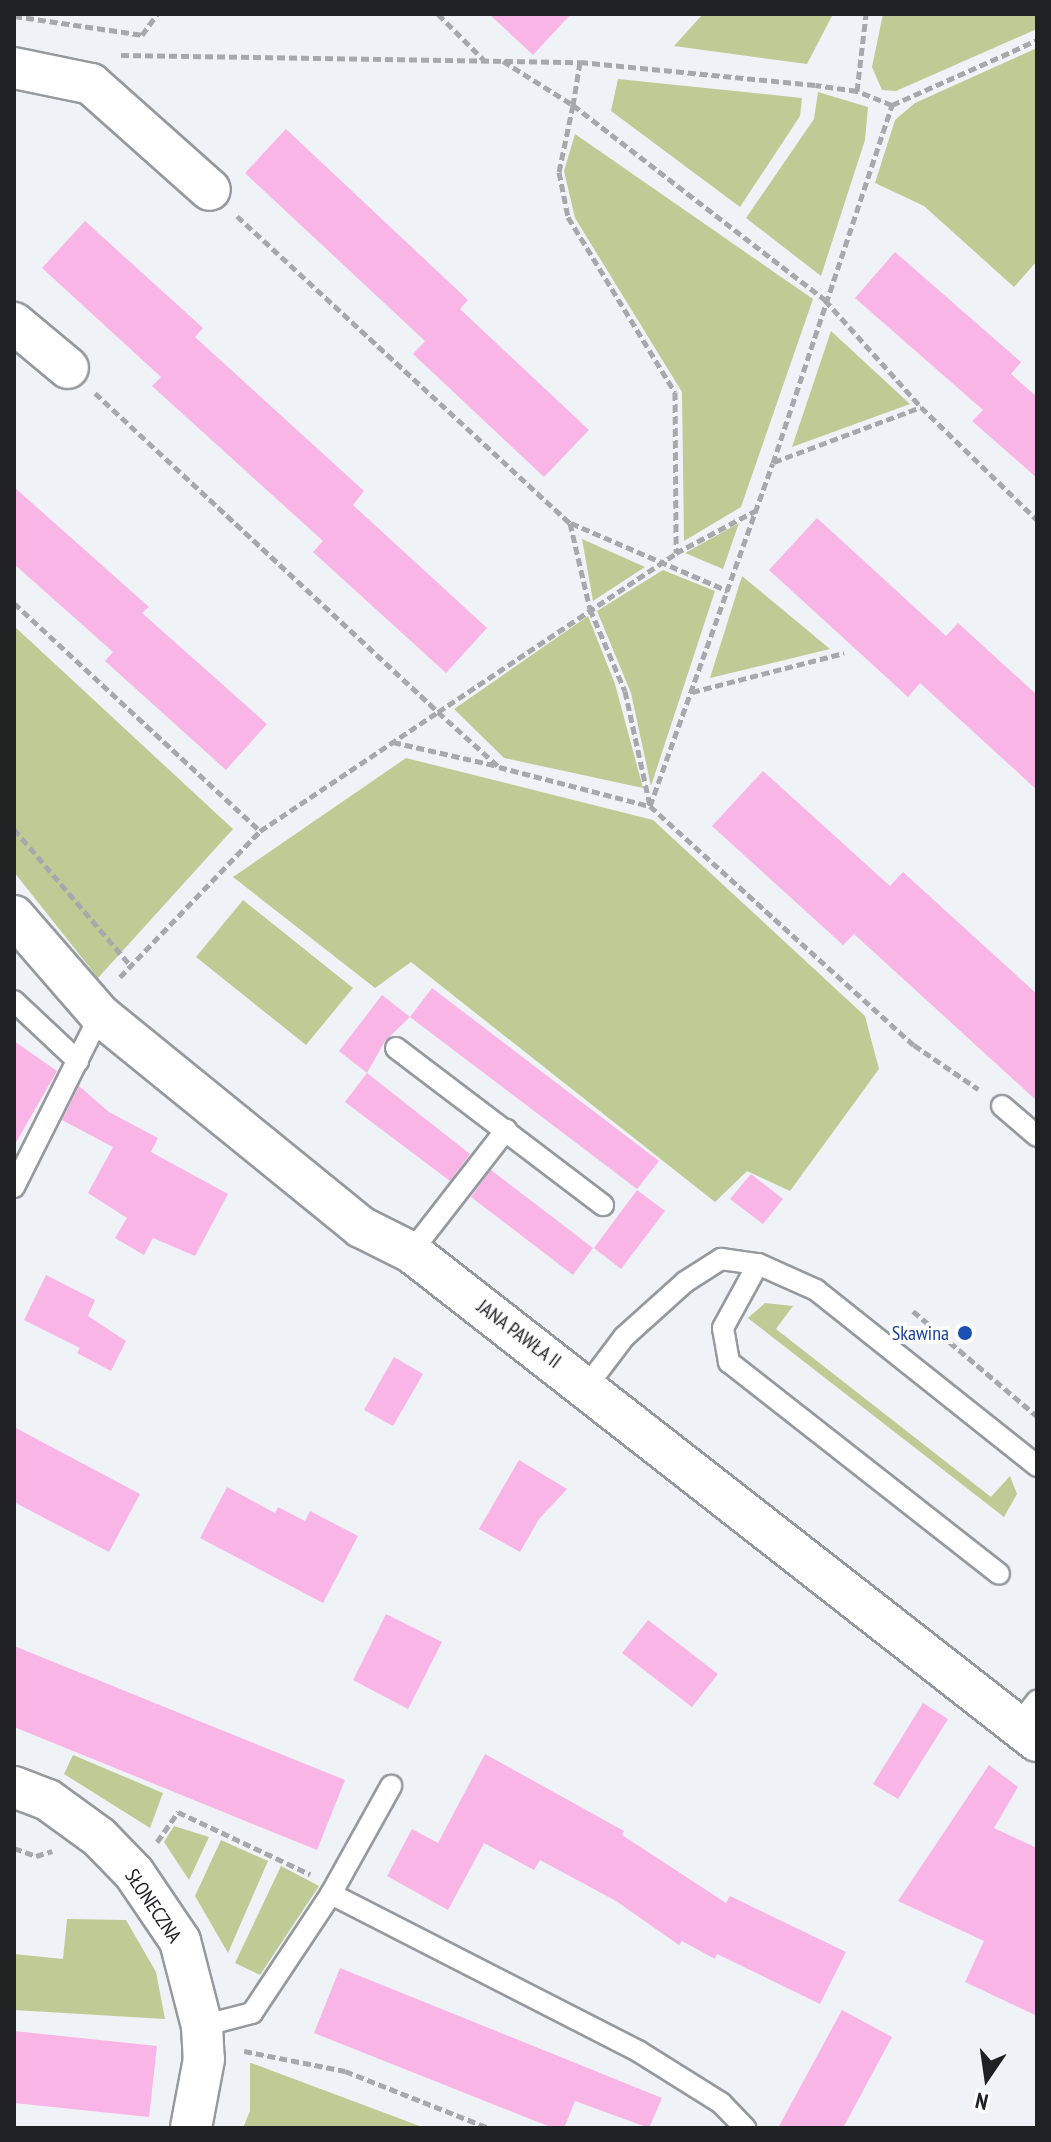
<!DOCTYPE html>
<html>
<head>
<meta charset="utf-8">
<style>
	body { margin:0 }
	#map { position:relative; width:1051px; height:2142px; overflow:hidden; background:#eff3f7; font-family:"PT Sans Narrow",sans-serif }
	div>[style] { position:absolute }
	.green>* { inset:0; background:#becb94 }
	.building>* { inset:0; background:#f8b5e5 }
	.path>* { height:5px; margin-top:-2.5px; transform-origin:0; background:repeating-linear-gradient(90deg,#a6a9ac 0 8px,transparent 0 12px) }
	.roads { filter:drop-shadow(2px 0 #96999e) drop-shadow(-2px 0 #96999e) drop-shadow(0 2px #96999e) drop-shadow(0 -2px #96999e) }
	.lane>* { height:20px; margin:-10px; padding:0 10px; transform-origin:10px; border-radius:10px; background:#fff }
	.street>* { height:40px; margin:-20px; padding:0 20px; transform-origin:20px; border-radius:20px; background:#fff }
	.dots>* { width:22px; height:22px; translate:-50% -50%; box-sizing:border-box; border:4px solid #fff; border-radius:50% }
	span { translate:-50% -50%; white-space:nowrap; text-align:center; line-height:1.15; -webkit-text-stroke:8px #fff; paint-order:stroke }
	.transit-label { font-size:20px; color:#164399 }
	.right { translate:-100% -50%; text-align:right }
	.street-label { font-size:20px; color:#202123 }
	.frame { position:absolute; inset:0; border:16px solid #202123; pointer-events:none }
	.north { position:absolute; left:947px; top:2038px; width:80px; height:80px; -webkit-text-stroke:6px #fff; paint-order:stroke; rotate:193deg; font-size:22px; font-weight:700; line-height:32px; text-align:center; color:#202123 }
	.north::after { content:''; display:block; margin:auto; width:28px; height:36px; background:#202123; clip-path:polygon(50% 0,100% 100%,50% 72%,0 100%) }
</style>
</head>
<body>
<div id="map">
	<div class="green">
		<i style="clip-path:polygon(703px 14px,833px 14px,807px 64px,674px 46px)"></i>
		<i style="clip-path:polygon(883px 14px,1037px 14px,1037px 29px,896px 91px,882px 90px,872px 67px)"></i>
		<i style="clip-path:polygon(1037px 48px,1037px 261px,1014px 287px,924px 206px,875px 183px,895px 120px,915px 103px)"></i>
		<i style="clip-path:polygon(618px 79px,802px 98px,800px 116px,740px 207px,611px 111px)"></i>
		<i style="clip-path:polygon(818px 92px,868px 107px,865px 140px,821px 276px,746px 218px,814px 119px)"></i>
		<i style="clip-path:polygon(575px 134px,813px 299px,741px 507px,684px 541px,682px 392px,575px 218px,564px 171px)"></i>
		<i style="clip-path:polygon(831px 331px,910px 404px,792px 447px)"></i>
		<i style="clip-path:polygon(739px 523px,723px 569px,685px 553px)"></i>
		<i style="clip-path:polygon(582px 539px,645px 567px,593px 601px)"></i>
		<i style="clip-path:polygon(663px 570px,715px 591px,651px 786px,631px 693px,597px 611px)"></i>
		<i style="clip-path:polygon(742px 576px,830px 649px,710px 678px)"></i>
		<i style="clip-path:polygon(588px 616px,615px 684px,643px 788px,504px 758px,454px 709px)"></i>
		<i style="clip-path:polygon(14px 626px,233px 829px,98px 978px,14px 872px)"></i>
		<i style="clip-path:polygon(406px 758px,653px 820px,865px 1016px,879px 1069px,790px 1191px,747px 1171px,715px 1202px,411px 962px,375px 988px,233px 877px)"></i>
		<i style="clip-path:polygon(243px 900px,353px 988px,306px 1045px,196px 957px)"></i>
		<i style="clip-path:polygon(765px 1303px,793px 1306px,776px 1329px,991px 1497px,1010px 1476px,1017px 1494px,1004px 1517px,748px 1318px)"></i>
		<i style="clip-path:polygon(73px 1755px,163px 1793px,150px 1828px,64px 1774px)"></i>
		<i style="clip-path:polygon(174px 1826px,209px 1837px,189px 1880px,164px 1842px)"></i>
		<i style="clip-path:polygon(221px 1840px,268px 1861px,228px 1953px,195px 1896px)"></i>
		<i style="clip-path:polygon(281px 1866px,319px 1886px,260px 1975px,235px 1963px)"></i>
		<i style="clip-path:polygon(67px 1919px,126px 1920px,156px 1972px,165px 2019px,14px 2010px,14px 1954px,63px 1959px)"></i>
		<i style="clip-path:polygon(250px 2063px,251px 2063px,425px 2128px,243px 2128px,250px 2111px)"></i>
	</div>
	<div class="building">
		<i style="clip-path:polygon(489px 14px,571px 14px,533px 55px)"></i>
		<i style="clip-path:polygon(286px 129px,468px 300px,460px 309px,589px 430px,544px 477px,413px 354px,425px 341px,245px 173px)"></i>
		<i style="clip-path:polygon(85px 221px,203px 328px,195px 337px,364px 491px,353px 505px,487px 628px,446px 673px,313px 552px,323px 541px,152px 386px,161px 377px,42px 268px)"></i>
		<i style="clip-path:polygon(895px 252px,1021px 362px,1011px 374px,1037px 397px,1037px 478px,972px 421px,983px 410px,855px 298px)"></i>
		<i style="clip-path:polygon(14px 487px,149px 607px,142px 613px,267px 724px,226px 770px,105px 661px,113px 652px,14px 564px)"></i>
		<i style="clip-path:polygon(817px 518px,946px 636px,958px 623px,1037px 695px,1037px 790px,920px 683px,908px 697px,769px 570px)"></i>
		<i style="clip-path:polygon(763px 771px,890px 886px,903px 872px,1037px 994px,1037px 1101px,854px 934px,843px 945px,712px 826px)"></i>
		<i style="clip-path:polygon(432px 988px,659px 1161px,637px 1189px,410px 1017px)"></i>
		<i style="clip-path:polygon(382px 995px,410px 1017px,385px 1041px,367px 1073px,470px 1154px,450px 1181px,345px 1102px,367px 1073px,339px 1051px)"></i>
		<i style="clip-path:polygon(14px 1041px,57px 1071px,14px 1146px)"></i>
		<i style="clip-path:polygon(79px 1086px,109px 1112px,158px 1138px,151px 1152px,228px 1194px,195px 1256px,153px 1238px,144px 1255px,115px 1238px,127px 1218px,88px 1193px,113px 1147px,62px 1120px)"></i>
		<i style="clip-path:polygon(491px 1170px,593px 1248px,573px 1275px,471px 1197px)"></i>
		<i style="clip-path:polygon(751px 1174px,783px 1199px,763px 1224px,730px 1199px)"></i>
		<i style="clip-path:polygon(637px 1190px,665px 1211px,621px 1269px,594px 1248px)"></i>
		<i style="clip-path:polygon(46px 1275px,95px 1300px,88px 1316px,126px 1341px,111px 1371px,77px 1353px,80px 1348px,24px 1320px)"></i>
		<i style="clip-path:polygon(394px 1357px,423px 1374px,393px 1426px,364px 1410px)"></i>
		<i style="clip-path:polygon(14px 1427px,140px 1494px,109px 1552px,14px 1502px)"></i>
		<i style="clip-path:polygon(519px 1460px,567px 1489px,539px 1519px,520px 1552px,479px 1529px)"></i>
		<i style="clip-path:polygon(227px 1487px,275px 1513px,278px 1507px,305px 1521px,310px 1511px,358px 1536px,323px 1603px,200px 1538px)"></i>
		<i style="clip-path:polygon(386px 1614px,442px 1642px,408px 1709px,353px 1680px)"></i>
		<i style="clip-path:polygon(648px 1620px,718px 1674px,692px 1707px,622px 1653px)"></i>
		<i style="clip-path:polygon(14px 1646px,345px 1780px,317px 1850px,14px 1727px)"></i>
		<i style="clip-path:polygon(923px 1703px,948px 1719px,898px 1799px,873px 1784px)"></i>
		<i style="clip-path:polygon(485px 1754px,624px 1831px,622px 1835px,726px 1903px,730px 1896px,846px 1952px,820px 2004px,717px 1954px,715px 1959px,682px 1941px,679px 1945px,616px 1901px,540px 1860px,534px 1870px,484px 1843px,448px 1910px,387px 1876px,412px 1829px,438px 1843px)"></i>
		<i style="clip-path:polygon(989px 1765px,1018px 1787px,994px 1828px,1037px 1848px,1037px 2016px,965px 1982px,984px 1941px,898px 1901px)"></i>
		<i style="clip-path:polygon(340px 1968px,662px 2098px,649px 2128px,575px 2101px,564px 2128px,553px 2128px,314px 2033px)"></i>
		<i style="clip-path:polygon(842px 2010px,892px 2037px,843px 2128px,778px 2128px)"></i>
		<i style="clip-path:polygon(14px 2031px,157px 2046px,149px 2117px,14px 2103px)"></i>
	</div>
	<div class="path">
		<i style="left:438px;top:14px;width:65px;rotate:45deg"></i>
		<i style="left:14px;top:16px;width:129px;rotate:8.4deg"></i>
		<i style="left:142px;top:35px;width:26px;rotate:-54deg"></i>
		<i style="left:121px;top:55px;width:459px;rotate:0.9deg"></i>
		<i style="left:503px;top:61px;width:83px;rotate:32.2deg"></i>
		<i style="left:573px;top:105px;width:68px;rotate:101.8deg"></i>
		<i style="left:559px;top:172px;width:46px;rotate:78.7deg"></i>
		<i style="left:568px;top:217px;width:205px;rotate:58.6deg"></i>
		<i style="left:675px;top:392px;width:161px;rotate:89.6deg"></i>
		<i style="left:857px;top:91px;width:78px;rotate:-83.3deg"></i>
		<i style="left:892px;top:105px;width:38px;rotate:-158deg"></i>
		<i style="left:857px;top:91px;width:42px;rotate:-171.9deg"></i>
		<i style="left:815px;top:85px;width:236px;rotate:-174.4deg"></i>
		<i style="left:580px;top:62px;width:44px;rotate:99.2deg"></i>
		<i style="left:573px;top:105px;width:319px;rotate:37.7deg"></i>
		<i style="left:825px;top:300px;width:144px;rotate:48.1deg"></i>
		<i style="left:921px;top:407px;width:162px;rotate:44.2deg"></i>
		<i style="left:237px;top:216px;width:453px;rotate:42.7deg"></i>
		<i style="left:570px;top:523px;width:88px;rotate:76.9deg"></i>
		<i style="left:590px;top:609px;width:89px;rotate:66.9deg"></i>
		<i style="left:625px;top:691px;width:118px;rotate:77.7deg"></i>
		<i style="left:650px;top:806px;width:356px;rotate:42.2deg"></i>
		<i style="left:914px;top:1045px;width:78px;rotate:34.5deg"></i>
		<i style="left:95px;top:393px;width:468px;rotate:42.9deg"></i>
		<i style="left:438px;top:712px;width:286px;rotate:-33.7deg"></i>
		<i style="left:676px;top:553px;width:92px;rotate:-28deg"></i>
		<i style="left:774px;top:462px;width:157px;rotate:-20.5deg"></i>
		<i style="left:571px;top:523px;width:171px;rotate:23.4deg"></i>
		<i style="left:14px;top:603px;width:335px;rotate:42.8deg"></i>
		<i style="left:692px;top:692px;width:157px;rotate:-14.4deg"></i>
		<i style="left:393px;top:742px;width:108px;rotate:12.9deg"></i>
		<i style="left:14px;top:829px;width:179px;rotate:49.5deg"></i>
		<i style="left:120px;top:977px;width:202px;rotate:-46.2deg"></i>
		<i style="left:260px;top:831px;width:214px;rotate:-33.8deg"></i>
		<i style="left:438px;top:712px;width:82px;rotate:42deg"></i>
		<i style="left:499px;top:767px;width:156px;rotate:14.5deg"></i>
		<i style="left:650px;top:806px;width:364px;rotate:-70.3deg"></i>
		<i style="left:773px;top:463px;width:377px;rotate:-71.6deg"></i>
		<i style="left:892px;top:105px;width:159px;rotate:-24.1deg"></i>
		<i style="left:913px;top:1311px;width:162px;rotate:40.3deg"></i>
		<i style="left:157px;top:1842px;width:37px;rotate:-55deg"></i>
		<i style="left:178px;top:1812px;width:146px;rotate:25.2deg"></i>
		<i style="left:14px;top:1848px;width:23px;rotate:20deg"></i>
		<i style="left:36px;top:1856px;width:17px;rotate:-17deg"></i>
		<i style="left:244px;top:2051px;width:103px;rotate:11.2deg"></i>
		<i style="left:345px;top:2071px;width:155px;rotate:21.6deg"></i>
	</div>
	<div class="roads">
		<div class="lane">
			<i style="left:14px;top:1001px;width:88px;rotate:43.2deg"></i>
			<i style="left:396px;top:1048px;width:260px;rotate:37.2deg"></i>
			<i style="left:1002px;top:1106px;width:46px;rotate:40.6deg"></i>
			<i style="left:14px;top:1187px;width:192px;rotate:-63.4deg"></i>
			<i style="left:411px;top:1252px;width:155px;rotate:-52.1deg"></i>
			<i style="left:758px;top:1264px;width:73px;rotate:118.7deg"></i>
			<i style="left:723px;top:1328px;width:35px;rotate:80deg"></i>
			<i style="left:729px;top:1362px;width:343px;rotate:38.1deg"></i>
			<i style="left:587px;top:1386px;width:61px;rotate:-52.9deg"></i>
			<i style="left:624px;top:1337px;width:82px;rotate:-42deg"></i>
			<i style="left:685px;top:1282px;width:43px;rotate:-32.6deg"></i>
			<i style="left:721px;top:1259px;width:37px;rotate:8deg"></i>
			<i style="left:758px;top:1264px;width:64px;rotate:24.1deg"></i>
			<i style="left:816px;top:1290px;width:283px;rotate:38.5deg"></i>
			<i style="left:1018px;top:1725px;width:31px;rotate:-52deg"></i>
			<i style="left:331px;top:1894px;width:345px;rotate:27.1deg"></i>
			<i style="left:638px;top:2051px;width:98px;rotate:32.1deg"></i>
			<i style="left:721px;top:2103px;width:35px;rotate:46deg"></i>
			<i style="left:202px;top:2026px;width:52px;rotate:-14.6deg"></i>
			<i style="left:252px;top:2013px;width:143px;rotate:-56.4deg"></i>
			<i style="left:331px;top:1894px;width:124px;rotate:-60.9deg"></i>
		</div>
		<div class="street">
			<i style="left:14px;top:68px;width:79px;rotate:11.7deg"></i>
			<i style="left:91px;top:84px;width:159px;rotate:41.7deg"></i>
			<i style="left:14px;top:323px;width:70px;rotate:39.8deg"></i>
			<i style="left:14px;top:916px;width:131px;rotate:49deg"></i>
			<i style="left:100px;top:1015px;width:336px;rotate:39.1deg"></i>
			<i style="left:361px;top:1227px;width:56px;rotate:26.6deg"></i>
			<i style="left:411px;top:1252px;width:794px;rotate:38deg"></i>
			<i style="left:14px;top:1787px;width:36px;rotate:21deg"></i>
			<i style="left:48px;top:1800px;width:63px;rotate:36deg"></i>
			<i style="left:99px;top:1837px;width:50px;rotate:45.8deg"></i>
			<i style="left:134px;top:1873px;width:82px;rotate:55.9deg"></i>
			<i style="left:180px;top:1941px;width:88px;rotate:75.5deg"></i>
			<i style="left:202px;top:2026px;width:33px;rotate:87deg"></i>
			<i style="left:204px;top:2059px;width:70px;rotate:100.7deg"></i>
		</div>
	</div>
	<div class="dots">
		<i style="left:965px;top:1333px;background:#1a4fb4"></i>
	</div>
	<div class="transit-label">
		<span class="right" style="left:949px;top:1333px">Skawina</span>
	</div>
	<div class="street-label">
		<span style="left:519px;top:1334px;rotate:37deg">JANA PAWŁA II</span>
		<span style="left:153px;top:1906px;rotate:56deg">SŁONECZNA</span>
	</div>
	<div class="frame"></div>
	<div class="north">N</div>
</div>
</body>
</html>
